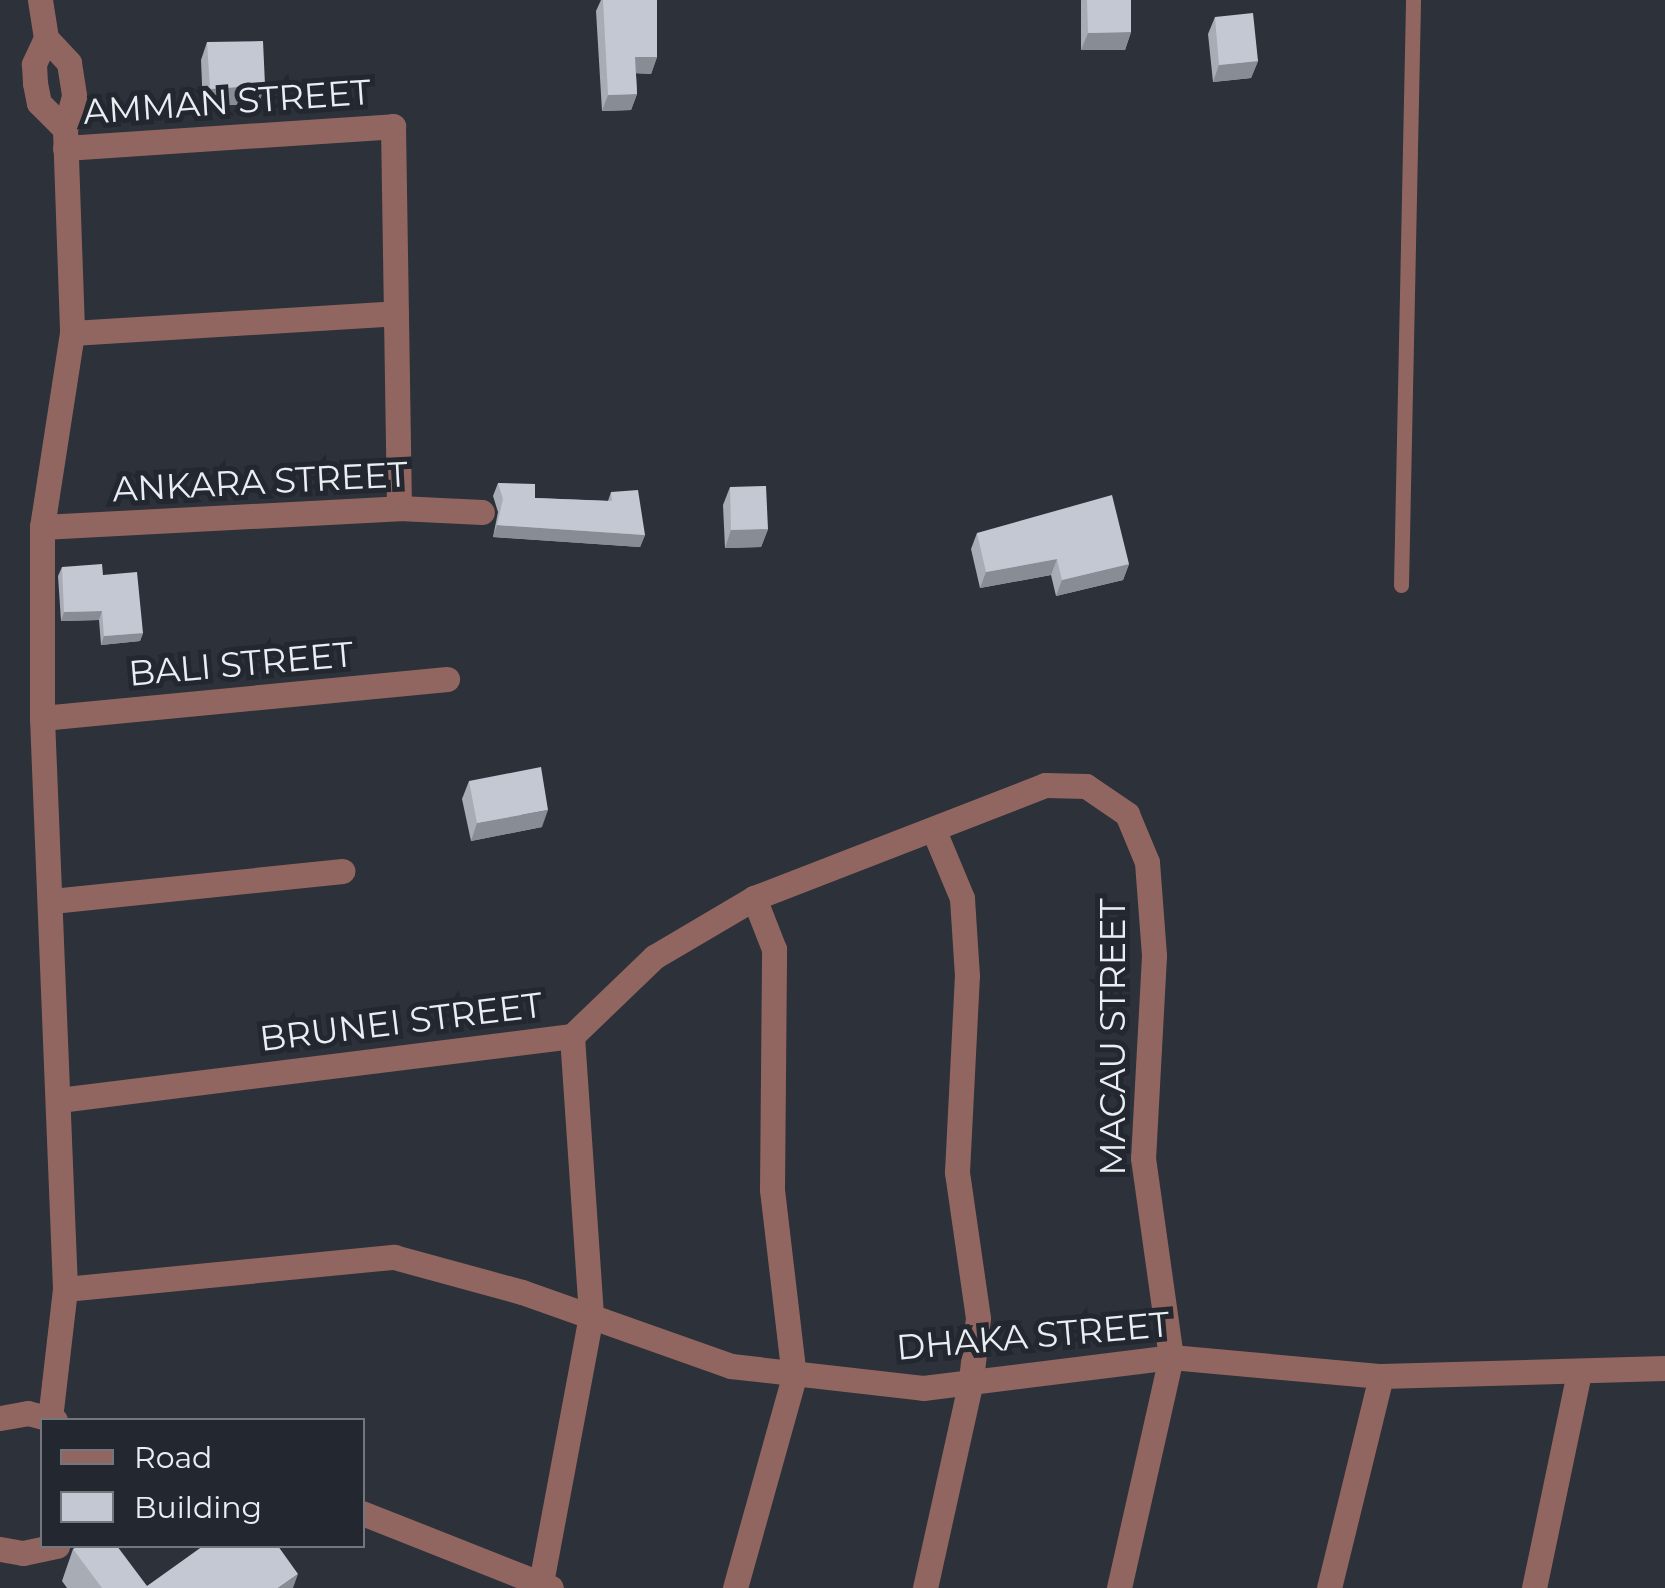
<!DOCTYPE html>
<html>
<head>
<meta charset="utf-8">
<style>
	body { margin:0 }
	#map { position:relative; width:1665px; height:1588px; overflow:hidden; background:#2d3139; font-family:Montserrat,sans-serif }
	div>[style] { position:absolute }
	.lane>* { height:15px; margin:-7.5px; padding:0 7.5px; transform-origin:7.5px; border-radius:7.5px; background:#926660 }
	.street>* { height:25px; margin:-12.5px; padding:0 12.5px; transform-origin:12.5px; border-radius:12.5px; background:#926660 }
	.wall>* { inset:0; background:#a8acb5 }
	.shaded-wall>* { inset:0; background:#888c94 }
	.building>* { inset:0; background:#c3c8d3 }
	span { translate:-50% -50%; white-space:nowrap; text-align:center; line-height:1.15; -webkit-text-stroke:10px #23272f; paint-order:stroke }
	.street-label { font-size:35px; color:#eaedf2 }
	.legend { position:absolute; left:40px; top:1418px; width:325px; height:130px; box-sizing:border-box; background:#23272f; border:2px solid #73767d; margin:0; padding:12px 18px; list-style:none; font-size:30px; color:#eaedf2 }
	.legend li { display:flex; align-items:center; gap:20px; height:50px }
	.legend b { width:50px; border:2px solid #73767d }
</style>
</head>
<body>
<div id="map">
	<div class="lane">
		<i style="left:1401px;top:585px;width:585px;rotate:-88.82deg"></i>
	</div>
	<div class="street">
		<i style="left:40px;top:0;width:38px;rotate:81deg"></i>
		<i style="left:46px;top:38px;width:29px;rotate:115deg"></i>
		<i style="left:34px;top:64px;width:19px;rotate:87deg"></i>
		<i style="left:35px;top:83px;width:20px;rotate:79deg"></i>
		<i style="left:39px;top:103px;width:37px;rotate:45deg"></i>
		<i style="left:46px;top:38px;width:34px;rotate:47deg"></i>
		<i style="left:69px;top:63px;width:33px;rotate:81deg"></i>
		<i style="left:74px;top:96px;width:34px;rotate:105deg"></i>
		<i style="left:65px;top:129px;width:204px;rotate:88deg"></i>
		<i style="left:72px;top:333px;width:196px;rotate:98.8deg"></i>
		<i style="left:42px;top:527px;width:191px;rotate:90deg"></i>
		<i style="left:42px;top:718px;width:571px;rotate:87.69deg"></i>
		<i style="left:65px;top:1289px;width:130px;rotate:96.6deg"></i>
		<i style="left:65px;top:148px;width:329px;rotate:-3.8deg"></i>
		<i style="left:393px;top:126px;width:382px;rotate:89.1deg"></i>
		<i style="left:72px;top:333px;width:324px;rotate:-3.5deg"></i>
		<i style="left:42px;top:527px;width:358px;rotate:-3deg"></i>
		<i style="left:399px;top:508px;width:83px;rotate:2.8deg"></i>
		<i style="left:42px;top:718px;width:407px;rotate:-5.5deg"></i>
		<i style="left:52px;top:901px;width:292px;rotate:-5.9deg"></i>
		<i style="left:59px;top:1100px;width:517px;rotate:-7.11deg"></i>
		<i style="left:572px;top:1036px;width:114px;rotate:-43.9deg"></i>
		<i style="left:654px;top:957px;width:116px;rotate:-30.5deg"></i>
		<i style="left:754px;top:898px;width:312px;rotate:-21.2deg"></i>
		<i style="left:1045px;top:785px;width:41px;rotate:1.4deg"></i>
		<i style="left:1086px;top:786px;width:50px;rotate:34.3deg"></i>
		<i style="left:1127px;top:814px;width:52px;rotate:67.4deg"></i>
		<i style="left:1147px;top:862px;width:94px;rotate:85.7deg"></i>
		<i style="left:1154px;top:956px;width:202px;rotate:93.1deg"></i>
		<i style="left:1143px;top:1158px;width:201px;rotate:82deg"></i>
		<i style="left:1171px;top:1357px;width:237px;rotate:102.7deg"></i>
		<i style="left:65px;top:1289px;width:331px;rotate:-5.6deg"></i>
		<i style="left:394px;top:1257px;width:133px;rotate:15.3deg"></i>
		<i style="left:522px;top:1292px;width:222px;rotate:19.5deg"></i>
		<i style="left:731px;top:1366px;width:193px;rotate:6.5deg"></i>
		<i style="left:923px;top:1388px;width:250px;rotate:-7.1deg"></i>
		<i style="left:1171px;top:1357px;width:211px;rotate:5.2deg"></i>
		<i style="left:1381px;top:1376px;width:284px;rotate:-1.6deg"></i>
		<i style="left:0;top:1418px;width:28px;rotate:-10deg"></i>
		<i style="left:28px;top:1413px;width:28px;rotate:15deg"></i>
		<i style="left:362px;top:1513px;width:203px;rotate:21.6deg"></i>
		<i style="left:0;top:1549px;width:23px;rotate:10deg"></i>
		<i style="left:23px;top:1553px;width:35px;rotate:-12deg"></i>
		<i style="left:540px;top:1588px;width:278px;rotate:-79.4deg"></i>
		<i style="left:591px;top:1315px;width:280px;rotate:-93.9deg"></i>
		<i style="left:735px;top:1588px;width:219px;rotate:-74.4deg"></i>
		<i style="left:794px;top:1377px;width:189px;rotate:-96.7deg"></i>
		<i style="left:772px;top:1189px;width:240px;rotate:-89.5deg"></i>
		<i style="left:774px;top:949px;width:55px;rotate:-111.4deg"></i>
		<i style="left:925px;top:1588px;width:213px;rotate:-77.5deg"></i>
		<i style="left:971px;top:1380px;width:62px;rotate:-83.6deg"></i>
		<i style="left:978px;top:1318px;width:148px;rotate:-98.2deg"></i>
		<i style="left:957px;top:1172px;width:196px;rotate:-87.1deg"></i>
		<i style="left:967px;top:976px;width:78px;rotate:-93.7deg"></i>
		<i style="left:962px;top:898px;width:73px;rotate:-112.7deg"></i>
		<i style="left:1329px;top:1588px;width:218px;rotate:-76.2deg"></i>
		<i style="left:1534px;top:1588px;width:220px;rotate:-78.2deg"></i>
	</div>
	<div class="wall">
		<i style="clip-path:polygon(601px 0,657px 0,657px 57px,651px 74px,636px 73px,637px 94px,631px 110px,602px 111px,596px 11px)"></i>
		<i style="clip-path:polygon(1081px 0,1131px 0,1131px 32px,1125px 50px,1081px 50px)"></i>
		<i style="clip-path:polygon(1215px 17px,1258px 61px,1251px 78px,1213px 82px,1208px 34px)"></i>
		<i style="clip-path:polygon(207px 42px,259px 103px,203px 107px,201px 60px)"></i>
		<i style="clip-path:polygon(498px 483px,535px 498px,608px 501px,611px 492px,645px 535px,640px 547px,493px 537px,498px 512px,493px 496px)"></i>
		<i style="clip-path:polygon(730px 487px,768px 529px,761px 547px,725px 548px,723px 505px)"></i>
		<i style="clip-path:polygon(977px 533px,1129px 564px,1123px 580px,1056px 596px,1051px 575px,980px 588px,971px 549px)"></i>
		<i style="clip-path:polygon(62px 567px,103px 575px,143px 633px,140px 641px,101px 645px,99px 620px,61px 621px,58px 576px)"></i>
		<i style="clip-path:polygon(469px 781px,542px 827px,471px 841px,462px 799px)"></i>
		<i style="clip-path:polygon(73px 1549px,147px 1586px,278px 1588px,67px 1588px,62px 1581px)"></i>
	</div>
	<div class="shaded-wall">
		<i style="clip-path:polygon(1131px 32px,1125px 50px,1081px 50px,1088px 33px)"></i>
		<i style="clip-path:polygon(635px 57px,657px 57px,651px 74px,629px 73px)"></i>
		<i style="clip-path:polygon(1258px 61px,1251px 78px,1213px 82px,1219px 65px)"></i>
		<i style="clip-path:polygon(265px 85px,259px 103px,203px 107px,210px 89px)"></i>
		<i style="clip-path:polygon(637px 94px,631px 110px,602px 111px,608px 95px)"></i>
		<i style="clip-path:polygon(497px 525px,645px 535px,640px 547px,493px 537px)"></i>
		<i style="clip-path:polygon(768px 529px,761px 547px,725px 548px,731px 530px)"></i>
		<i style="clip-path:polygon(1057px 559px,1051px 575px,980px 588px,986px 572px)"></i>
		<i style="clip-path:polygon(1129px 564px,1123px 580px,1056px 596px,1062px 580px)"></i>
		<i style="clip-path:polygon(102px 611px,99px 620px,61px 621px,64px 612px)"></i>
		<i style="clip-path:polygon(143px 633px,140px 641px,101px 645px,104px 636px)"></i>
		<i style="clip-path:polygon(548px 810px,542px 827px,471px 841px,477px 823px)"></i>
		<i style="clip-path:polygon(298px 1574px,293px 1588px,278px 1588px)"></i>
	</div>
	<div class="building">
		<i style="clip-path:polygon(603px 0,657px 0,657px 57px,635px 57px,637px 94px,608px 95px)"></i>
		<i style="clip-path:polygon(1087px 0,1131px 0,1131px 32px,1088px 33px)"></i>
		<i style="clip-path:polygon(1253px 13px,1258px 61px,1219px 65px,1215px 17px)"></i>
		<i style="clip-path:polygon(263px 41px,265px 85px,210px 89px,207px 42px)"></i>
		<i style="clip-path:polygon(498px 483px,535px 484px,535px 498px,612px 501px,611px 492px,638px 490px,645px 535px,497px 525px,503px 499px)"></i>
		<i style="clip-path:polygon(766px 486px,768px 529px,731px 530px,730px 487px)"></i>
		<i style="clip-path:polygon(1112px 495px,1129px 564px,1062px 580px,1057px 559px,986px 572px,977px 533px)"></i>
		<i style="clip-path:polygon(102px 564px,103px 575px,137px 572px,143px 633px,104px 636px,102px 611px,64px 612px,62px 567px)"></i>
		<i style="clip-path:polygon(541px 767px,548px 810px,477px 823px,469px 781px)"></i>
		<i style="clip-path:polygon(78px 1546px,117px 1546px,147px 1586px,203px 1546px,278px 1546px,298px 1574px,278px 1588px,102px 1588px,73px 1549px)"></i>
	</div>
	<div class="street-label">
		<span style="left:227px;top:102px;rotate:-4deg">AMMAN STREET</span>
		<span style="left:260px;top:482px;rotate:-3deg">ANKARA STREET</span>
		<span style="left:241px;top:664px;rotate:-5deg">BALI STREET</span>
		<span style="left:401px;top:1022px;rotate:-7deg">BRUNEI STREET</span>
		<span style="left:1113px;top:1037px;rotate:-90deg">MACAU STREET</span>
		<span style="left:1033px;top:1336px;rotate:-5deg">DHAKA STREET</span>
	</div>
	<ul class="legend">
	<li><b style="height:12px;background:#926660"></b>Road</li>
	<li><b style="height:28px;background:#c3c8d3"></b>Building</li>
	</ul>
</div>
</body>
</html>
